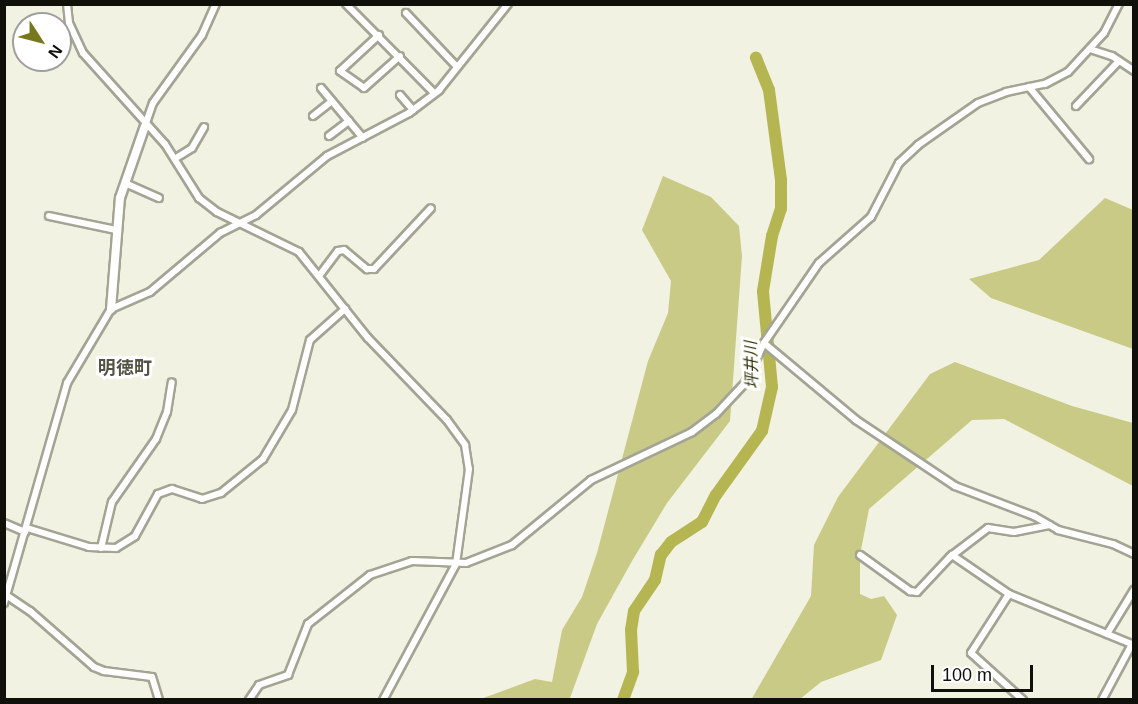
<!DOCTYPE html>
<html>
<head>
<meta charset="utf-8">
<style>
	body { margin:0 }
	#map { position:relative; width:1138px; height:704px; overflow:hidden; background:#f1f2e1; font-family:Helvetica,"Noto Sans JP",sans-serif }
	div>[style] { position:absolute }
	.green>* { inset:0; background:#c8ca86 }
	.river>* { height:12px; margin:-6px; padding:0 6px; transform-origin:6px; border-radius:6px; background:#b5b652 }
	.roads { filter:drop-shadow(2px 0 #a4a494) drop-shadow(-2px 0 #a4a494) drop-shadow(0 2px #a4a494) drop-shadow(0 -2px #a4a494) }
	.minor>* { height:6px; margin:-3px; padding:0 3px; transform-origin:3px; border-radius:3px; background:#fff }
	.tertiary>* { height:8px; margin:-4px; padding:0 4px; transform-origin:4px; border-radius:4px; background:#fff }
	span { translate:-50% -50%; white-space:nowrap; text-align:center; line-height:1.15; -webkit-text-stroke:6px #fff; paint-order:stroke }
	.water-label { font-size:16px; color:#323206; font-style:italic }
	.quarter-label { font-size:18px; color:#535345; font-weight:700 }
	.frame { position:absolute; inset:0; border:6px solid #0f100a; pointer-events:none }
	.north { position:absolute; left:12px; top:12px; width:60px; height:60px; box-sizing:border-box; background:#fff; border:2px solid #9f9f9d; border-radius:50%; rotate:126deg; font-size:16px; font-weight:700; line-height:24px; text-align:center; color:#0f100a }
	.north::after { content:''; display:block; margin:auto; width:21px; height:27px; background:#77771d; clip-path:polygon(50% 0,100% 100%,50% 72%,0 100%) }
	.scale { position:absolute; left:931px; top:665px; width:102px; height:27px; box-sizing:border-box; border:3px solid #0f100a; border-top:0; padding-left:8px; font-size:18px; line-height:21px; white-space:nowrap; color:#0f100a; -webkit-text-stroke:4px #fff; paint-order:stroke }
</style>
</head>
<body>
<div id="map">
	<div class="green">
		<i style="clip-path:polygon(663px 176px,711px 197px,739px 226px,742px 256px,730px 421px,667px 503px,632px 561px,597px 624px,570px 698px,478px 700px,535px 679px,552px 682px,562px 630px,582px 597px,597px 553px,648px 361px,668px 313px,671px 281px,642px 230px)"></i>
		<i style="clip-path:polygon(1105px 198px,1133px 210px,1133px 349px,991px 298px,969px 279px,1039px 260px)"></i>
		<i style="clip-path:polygon(955px 362px,1072px 406px,1133px 423px,1133px 486px,1004px 419px,972px 420px,869px 509px,860px 555px,860px 594px,871px 599px,884px 596px,897px 615px,881px 660px,821px 682px,800px 699px,751px 700px,811px 596px,814px 545px,838px 497px,930px 374px)"></i>
	</div>
	<div class="river">
		<i style="left:623px;top:700px;width:30px;rotate:-70deg"></i>
		<i style="left:633px;top:672px;width:42px;rotate:-92.7deg"></i>
		<i style="left:631px;top:630px;width:19px;rotate:-81deg"></i>
		<i style="left:634px;top:611px;width:37px;rotate:-56deg"></i>
		<i style="left:655px;top:580px;width:26px;rotate:-77deg"></i>
		<i style="left:661px;top:555px;width:16px;rotate:-52deg"></i>
		<i style="left:671px;top:542px;width:37px;rotate:-33deg"></i>
		<i style="left:702px;top:522px;width:30px;rotate:-63deg"></i>
		<i style="left:716px;top:495px;width:79px;rotate:-54.3deg"></i>
		<i style="left:762px;top:431px;width:45px;rotate:-77.2deg"></i>
		<i style="left:772px;top:387px;width:96px;rotate:-95.4deg"></i>
		<i style="left:763px;top:291px;width:56px;rotate:-80.7deg"></i>
		<i style="left:772px;top:236px;width:28px;rotate:-72deg"></i>
		<i style="left:781px;top:209px;width:29px;rotate:-90deg"></i>
		<i style="left:781px;top:180px;width:91px;rotate:-97.6deg"></i>
		<i style="left:769px;top:90px;width:35px;rotate:-112deg"></i>
	</div>
	<div class="roads">
		<div class="minor">
			<i style="left:67px;top:4px;width:19px;rotate:84deg"></i>
			<i style="left:69px;top:23px;width:33px;rotate:65deg"></i>
			<i style="left:83px;top:53px;width:122px;rotate:48deg"></i>
			<i style="left:165px;top:144px;width:64px;rotate:57.8deg"></i>
			<i style="left:199px;top:198px;width:23px;rotate:38deg"></i>
			<i style="left:217px;top:212px;width:91px;rotate:26deg"></i>
			<i style="left:299px;top:252px;width:110px;rotate:51.3deg"></i>
			<i style="left:368px;top:338px;width:114px;rotate:46.1deg"></i>
			<i style="left:447px;top:420px;width:31px;rotate:54deg"></i>
			<i style="left:465px;top:445px;width:24px;rotate:81deg"></i>
			<i style="left:469px;top:469px;width:96px;rotate:97.8deg"></i>
			<i style="left:456px;top:564px;width:154px;rotate:118.2deg"></i>
			<i style="left:346px;top:4px;width:125px;rotate:45.3deg"></i>
			<i style="left:406px;top:13px;width:74px;rotate:46.6deg"></i>
			<i style="left:379px;top:35px;width:53px;rotate:137.3deg"></i>
			<i style="left:340px;top:71px;width:29px;rotate:35deg"></i>
			<i style="left:364px;top:88px;width:48px;rotate:-41.6deg"></i>
			<i style="left:1090px;top:49px;width:23px;rotate:18deg"></i>
			<i style="left:1112px;top:56px;width:27px;rotate:34deg"></i>
			<i style="left:1029px;top:87px;width:94px;rotate:50.2deg"></i>
			<i style="left:321px;top:88px;width:65px;rotate:50deg"></i>
			<i style="left:400px;top:95px;width:20px;rotate:49deg"></i>
			<i style="left:1076px;top:106px;width:62px;rotate:-46.3deg"></i>
			<i style="left:313px;top:116px;width:24px;rotate:-38deg"></i>
			<i style="left:145px;top:126px;width:24px;rotate:-71deg"></i>
			<i style="left:153px;top:103px;width:84px;rotate:-54.2deg"></i>
			<i style="left:202px;top:35px;width:34px;rotate:-66deg"></i>
			<i style="left:329px;top:136px;width:25px;rotate:-37deg"></i>
			<i style="left:176px;top:158px;width:19px;rotate:-32deg"></i>
			<i style="left:192px;top:148px;width:24px;rotate:-60deg"></i>
			<i style="left:125px;top:183px;width:37px;rotate:24deg"></i>
			<i style="left:49px;top:216px;width:68px;rotate:11.8deg"></i>
			<i style="left:319px;top:276px;width:31px;rotate:-53deg"></i>
			<i style="left:338px;top:251px;width:6px;rotate:-9deg"></i>
			<i style="left:344px;top:250px;width:30px;rotate:40deg"></i>
			<i style="left:367px;top:269px;width:7px"></i>
			<i style="left:374px;top:269px;width:83px;rotate:-46.9deg"></i>
			<i style="left:764px;top:343px;width:120px;rotate:39.9deg"></i>
			<i style="left:856px;top:420px;width:119px;rotate:33.7deg"></i>
			<i style="left:955px;top:486px;width:85px;rotate:20.8deg"></i>
			<i style="left:1034px;top:516px;width:28px;rotate:30deg"></i>
			<i style="left:1058px;top:530px;width:57px;rotate:14.3deg"></i>
			<i style="left:1113px;top:544px;width:23px;rotate:25deg"></i>
			<i style="left:4px;top:523px;width:23px;rotate:23deg"></i>
			<i style="left:27px;top:528px;width:65px;rotate:17deg"></i>
			<i style="left:89px;top:547px;width:27px;rotate:2deg"></i>
			<i style="left:116px;top:548px;width:22px;rotate:-32deg"></i>
			<i style="left:135px;top:536px;width:48px;rotate:-61.3deg"></i>
			<i style="left:158px;top:494px;width:15px;rotate:-20deg"></i>
			<i style="left:172px;top:489px;width:32px;rotate:18deg"></i>
			<i style="left:202px;top:499px;width:20px;rotate:-18deg"></i>
			<i style="left:221px;top:493px;width:54px;rotate:-39deg"></i>
			<i style="left:263px;top:459px;width:57px;rotate:-59.4deg"></i>
			<i style="left:292px;top:410px;width:72px;rotate:-75.6deg"></i>
			<i style="left:310px;top:340px;width:47px;rotate:-41.5deg"></i>
			<i style="left:101px;top:548px;width:47px;rotate:-76.6deg"></i>
			<i style="left:112px;top:502px;width:77px;rotate:-55.1deg"></i>
			<i style="left:156px;top:439px;width:29px;rotate:-68deg"></i>
			<i style="left:167px;top:412px;width:30px;rotate:-81deg"></i>
			<i style="left:860px;top:555px;width:62px;rotate:35.8deg"></i>
			<i style="left:910px;top:591px;width:7px;rotate:8deg"></i>
			<i style="left:917px;top:592px;width:48px;rotate:-46.7deg"></i>
			<i style="left:950px;top:557px;width:48px;rotate:-37.3deg"></i>
			<i style="left:988px;top:528px;width:26px;rotate:9deg"></i>
			<i style="left:1014px;top:532px;width:36px;rotate:-11deg"></i>
			<i style="left:952px;top:555px;width:69px;rotate:34.4deg"></i>
			<i style="left:1009px;top:594px;width:135px;rotate:22.2deg"></i>
			<i style="left:1009px;top:594px;width:70px;rotate:122.8deg"></i>
			<i style="left:971px;top:653px;width:70px;rotate:42.1deg"></i>
			<i style="left:6px;top:595px;width:29px;rotate:34deg"></i>
			<i style="left:30px;top:611px;width:85px;rotate:41.2deg"></i>
			<i style="left:94px;top:667px;width:11px;rotate:22deg"></i>
			<i style="left:104px;top:671px;width:48px;rotate:7.1deg"></i>
			<i style="left:152px;top:677px;width:24px;rotate:73deg"></i>
			<i style="left:4px;top:603px;width:229px;rotate:-74deg"></i>
			<i style="left:67px;top:383px;width:86px;rotate:-59.3deg"></i>
			<i style="left:111px;top:309px;width:43px;rotate:-23.6deg"></i>
			<i style="left:150px;top:292px;width:92px;rotate:-40.1deg"></i>
			<i style="left:220px;top:233px;width:40px;rotate:-26.6deg"></i>
			<i style="left:256px;top:215px;width:92px;rotate:-39.7deg"></i>
			<i style="left:327px;top:156px;width:93px;rotate:-27.7deg"></i>
			<i style="left:409px;top:113px;width:38px;rotate:-37deg"></i>
			<i style="left:439px;top:90px;width:110px;rotate:-51.3deg"></i>
			<i style="left:1107px;top:634px;width:52px;rotate:-58.5deg"></i>
			<i style="left:249px;top:700px;width:18px;rotate:-56deg"></i>
			<i style="left:259px;top:685px;width:31px;rotate:-19deg"></i>
			<i style="left:288px;top:675px;width:55px;rotate:-68.6deg"></i>
			<i style="left:308px;top:624px;width:79px;rotate:-38.3deg"></i>
			<i style="left:370px;top:575px;width:44px;rotate:-18.4deg"></i>
			<i style="left:412px;top:561px;width:54px;rotate:2.1deg"></i>
			<i style="left:466px;top:563px;width:49px;rotate:-21.4deg"></i>
			<i style="left:512px;top:545px;width:102px;rotate:-39.4deg"></i>
			<i style="left:591px;top:480px;width:112px;rotate:-25.4deg"></i>
			<i style="left:692px;top:432px;width:30px;rotate:-37deg"></i>
			<i style="left:716px;top:414px;width:42px;rotate:-46.9deg"></i>
			<i style="left:745px;top:383px;width:44px;rotate:-64.6deg"></i>
			<i style="left:764px;top:343px;width:97px;rotate:-55.5deg"></i>
			<i style="left:819px;top:263px;width:69px;rotate:-41.5deg"></i>
			<i style="left:871px;top:217px;width:61px;rotate:-62.6deg"></i>
			<i style="left:899px;top:163px;width:26px;rotate:-43deg"></i>
			<i style="left:918px;top:145px;width:73px;rotate:-35deg"></i>
			<i style="left:978px;top:103px;width:30px;rotate:-21deg"></i>
			<i style="left:1006px;top:92px;width:40px;rotate:-12deg"></i>
			<i style="left:1045px;top:84px;width:26px;rotate:-28deg"></i>
			<i style="left:1068px;top:72px;width:53px;rotate:-47.3deg"></i>
			<i style="left:1104px;top:33px;width:33px;rotate:-63deg"></i>
			<i style="left:1102px;top:700px;width:64px;rotate:-61.8deg"></i>
		</div>
		<div class="tertiary">
			<i style="left:111px;top:309px;width:111px;rotate:-85.4deg"></i>
			<i style="left:120px;top:198px;width:76px;rotate:-70.9deg"></i>
		</div>
	</div>
	<div class="water-label">
		<span style="left:752px;top:365px;rotate:-92deg">坪井川</span>
	</div>
	<div class="quarter-label">
		<span style="left:125px;top:368px">明徳町</span>
	</div>
	<div class="frame"></div>
	<div class="north">N</div>
	<div class="scale">100 m</div>
</div>
</body>
</html>
